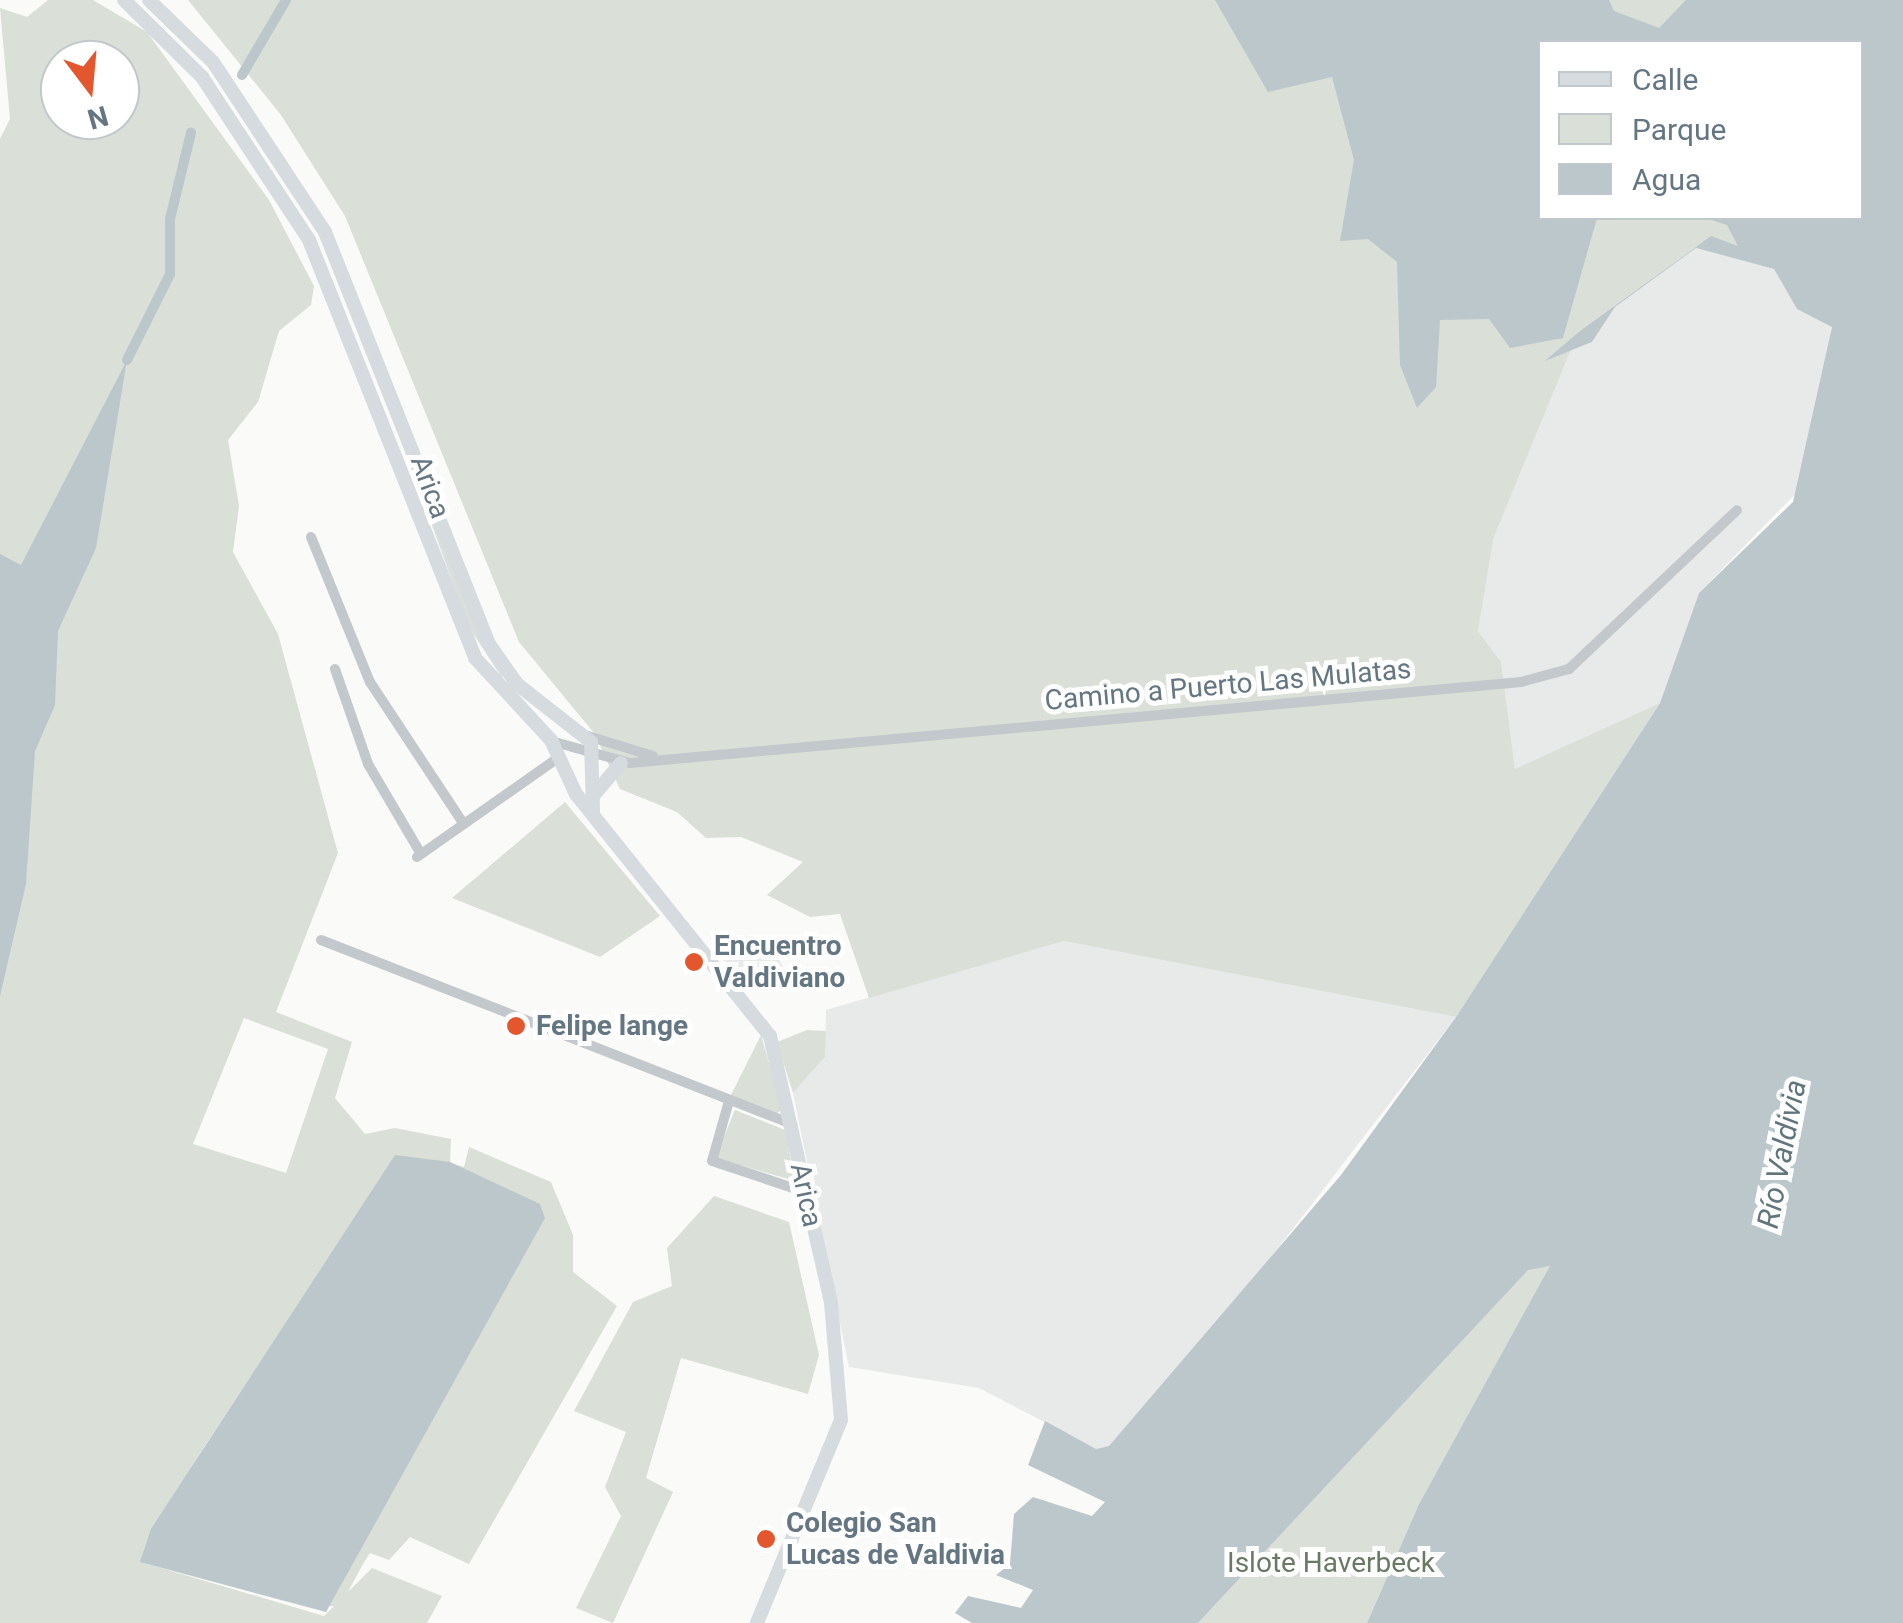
<!DOCTYPE html>
<html>
<head>
<meta charset="utf-8">
<style>
	body { margin:0 }
	#map { position:relative; width:1903px; height:1623px; overflow:hidden; background:#fafaf8; font-family:Roboto,sans-serif }
	div>[style] { position:absolute }
	.built>* { inset:0; background:#e8e9e9 }
	.green>* { inset:0; background:#dadfd7 }
	.water>* { inset:0; background:#bbc7cb }
	.canal>* { height:10px; margin:-5px; padding:0 5px; transform-origin:5px; border-radius:5px; background:#bbc7cb }
	.minor>* { height:10px; margin:-5px; padding:0 5px; transform-origin:5px; border-radius:5px; background:#c3c8cc }
	.secondary>* { height:14px; margin:-7px; padding:0 7px; transform-origin:7px; border-radius:7px; background:#d6dbdf }
	.dots>* { width:28px; height:28px; translate:-50% -50%; box-sizing:border-box; border:5px solid #fff; border-radius:50% }
	span { translate:-50% -50%; white-space:nowrap; text-align:center; line-height:1.15; -webkit-text-stroke:10px #fff; paint-order:stroke }
	.street-label { font-size:28px; color:#657683 }
	.poi-label { font-size:28px; color:#657683; font-weight:700 }
	.left { translate:0 -50%; text-align:left }
	.park-label { font-size:28px; color:#687a64 }
	.water-label { font-size:30px; color:#60757c; font-style:italic }
	.legend { position:absolute; left:1538px; top:40px; width:325px; height:180px; box-sizing:border-box; background:#fff; border:2px solid #c1c8cd; margin:0; padding:12px 18px; list-style:none; font-size:30px; color:#657683 }
	.legend li { display:flex; align-items:center; gap:20px; height:50px }
	.legend b { width:50px; border:2px solid #c1c8cd }
	.north { position:absolute; left:40px; top:40px; width:100px; height:100px; box-sizing:border-box; background:#fff; border:2px solid #c1c8cd; border-radius:50%; rotate:164deg; font-size:28px; font-weight:700; line-height:40px; text-align:center; color:#657683 }
	.north::after { content:''; display:block; margin:auto; width:35px; height:45px; background:#e4572e; clip-path:polygon(50% 0,100% 100%,50% 72%,0 100%) }
</style>
</head>
<body>
<div id="map">
	<div class="built">
		<i style="clip-path:polygon(1696px 248px,1774px 269px,1797px 309px,1832px 326px,1800px 489px,1699px 593px,1660px 703px,1515px 770px,1501px 662px,1470px 620px,1526px 392px,1545px 361px,1592px 342px,1615px 307px)"></i>
		<i style="clip-path:polygon(1064px 941px,1456px 1017px,1248px 1287px,1109px 1446px,1096px 1449px,979px 1388px,849px 1367px,793px 1093px,825px 1057px,826px 1010px)"></i>
		<i style="clip-path:polygon(772px 946px,784px 969px,740px 983px,724px 960px)"></i>
	</div>
	<div class="green">
		<i style="clip-path:polygon(evenodd,48px 0,93px 0,147px 32px,269px 200px,314px 286px,311px 305px,279px 331px,258px 402px,228px 440px,239px 506px,233px 552px,278px 634px,338px 853px,276px 1012px,352px 1042px,335px 1098px,365px 1134px,395px 1128px,451px 1139px,450px 1163px,464px 1167px,469px 1147px,551px 1182px,573px 1235px,573px 1272px,617px 1306px,469px 1564px,410px 1537px,389px 1560px,370px 1553px,363px 1564px,348px 1592px,372px 1568px,442px 1596px,427px 1623px,0 1623px,0 139px,10px 119px,0 8px,27px 17px,48px 0,60px 60px,120px 60px,120px 120px,60px 120px,60px 60px,48px 0,244px 1018px,328px 1049px,286px 1173px,193px 1144px,244px 1018px,48px 0,395px 1156px,406px 1157px,191px 1467px,395px 1156px,48px 0,141px 1562px,323px 1607px,334px 1606px,324px 1616px,141px 1562px)"></i>
		<i style="clip-path:polygon(188px 0,1803px 0,1802px 42px,1540px 42px,1540px 218px,1788px 218px,1775px 252px,1747px 261px,1697px 246px,1578px 332px,1493px 539px,1478px 631px,1501px 662px,1515px 769px,1660px 703px,1456px 1017px,1064px 941px,869px 998px,840px 914px,810px 917px,767px 895px,803px 862px,741px 837px,706px 838px,677px 812px,620px 789px,594px 733px,519px 642px,345px 216px,281px 115px)"></i>
		<i style="clip-path:polygon(402px 443px,503px 675px,502px 678px,469px 627px)"></i>
		<i style="clip-path:polygon(565px 802px,660px 916px,600px 957px,452px 898px)"></i>
		<i style="clip-path:polygon(807px 1030px,826px 1031px,825px 1057px,793px 1093px,777px 1042px)"></i>
		<i style="clip-path:polygon(761px 1035px,782px 1109px,775px 1115px,730px 1097px)"></i>
		<i style="clip-path:polygon(735px 1110px,785px 1130px,795px 1181px,715px 1158px)"></i>
		<i style="clip-path:polygon(714px 1196px,789px 1222px,819px 1355px,808px 1394px,681px 1358px,646px 1478px,673px 1492px,613px 1623px,576px 1608px,621px 1516px,605px 1487px,626px 1432px,574px 1411px,633px 1302px,672px 1286px,667px 1248px)"></i>
		<i style="clip-path:polygon(1551px 1266px,1419px 1504px,1367px 1623px,1198px 1623px,1528px 1269px)"></i>
	</div>
	<div class="water">
		<i style="clip-path:polygon(1215px 0,1609px 0,1614px 11px,1659px 28px,1686px 0,1903px 0,1903px 1623px,1367px 1623px,1419px 1504px,1550px 1266px,1528px 1270px,1198px 1623px,972px 1623px,955px 1613px,968px 1596px,1021px 1608px,1033px 1590px,996px 1575px,1010px 1564px,1014px 1514px,1033px 1497px,1092px 1516px,1105px 1502px,1028px 1465px,1045px 1421px,1096px 1449px,1109px 1446px,1341px 1175px,1456px 1017px,1660px 703px,1699px 593px,1793px 502px,1832px 327px,1797px 309px,1774px 269px,1696px 248px,1615px 307px,1592px 342px,1545px 361px,1581px 330px,1711px 236px,1738px 246px,1727px 225px,1705px 218px,1860px 218px,1860px 42px,1540px 42px,1540px 218px,1597px 218px,1563px 338px,1510px 348px,1489px 319px,1440px 320px,1436px 387px,1417px 408px,1400px 365px,1397px 262px,1368px 239px,1340px 241px,1354px 160px,1332px 77px,1268px 92px)"></i>
		<i style="clip-path:polygon(127px 360px,96px 548px,58px 631px,55px 705px,35px 751px,26px 884px,0 996px,0 554px,21px 565px)"></i>
		<i style="clip-path:polygon(395px 1155px,450px 1162px,540px 1204px,545px 1218px,326px 1612px,140px 1562px,151px 1529px)"></i>
	</div>
	<div class="canal">
		<i style="left:242px;top:75px;width:87px;rotate:-59.6deg"></i>
		<i style="left:127px;top:360px;width:96px;rotate:-63.4deg"></i>
		<i style="left:170px;top:274px;width:55px;rotate:-90deg"></i>
		<i style="left:170px;top:219px;width:89px;rotate:-76.3deg"></i>
	</div>
	<div class="minor">
		<i style="left:311px;top:537px;width:157px;rotate:67.9deg"></i>
		<i style="left:370px;top:682px;width:169px;rotate:56.6deg"></i>
		<i style="left:335px;top:669px;width:101px;rotate:70.8deg"></i>
		<i style="left:368px;top:764px;width:104px;rotate:59.5deg"></i>
		<i style="left:588px;top:736px;width:68px;rotate:17.1deg"></i>
		<i style="left:551px;top:741px;width:82px;rotate:15.6deg"></i>
		<i style="left:630px;top:763px;width:895px;rotate:-5.19deg"></i>
		<i style="left:1521px;top:682px;width:50px;rotate:-15.2deg"></i>
		<i style="left:1569px;top:669px;width:231px;rotate:-43.4deg"></i>
		<i style="left:417px;top:857px;width:172px;rotate:-35.1deg"></i>
		<i style="left:321px;top:940px;width:506px;rotate:21.34deg"></i>
		<i style="left:729px;top:1101px;width:62px;rotate:105.8deg"></i>
		<i style="left:712px;top:1161px;width:98px;rotate:18.4deg"></i>
	</div>
	<div class="secondary">
		<i style="left:124px;top:0;width:110px;rotate:44.6deg"></i>
		<i style="left:202px;top:77px;width:195px;rotate:56.7deg"></i>
		<i style="left:309px;top:240px;width:450px;rotate:68.3deg"></i>
		<i style="left:475px;top:658px;width:112px;rotate:47.2deg"></i>
		<i style="left:551px;top:740px;width:60px;rotate:65.2deg"></i>
		<i style="left:576px;top:794px;width:310px;rotate:51.3deg"></i>
		<i style="left:770px;top:1036px;width:274px;rotate:77.1deg"></i>
		<i style="left:831px;top:1303px;width:117px;rotate:85.1deg"></i>
		<i style="left:841px;top:1420px;width:220px;rotate:112.5deg"></i>
		<i style="left:149px;top:0;width:89px;rotate:44.1deg"></i>
		<i style="left:213px;top:62px;width:204px;rotate:56.6deg"></i>
		<i style="left:325px;top:232px;width:443px;rotate:68.3deg"></i>
		<i style="left:489px;top:644px;width:49px;rotate:55deg"></i>
		<i style="left:517px;top:684px;width:94px;rotate:38.1deg"></i>
		<i style="left:591px;top:742px;width:69px;rotate:88.3deg"></i>
		<i style="left:593px;top:796px;width:43px;rotate:-49.7deg"></i>
	</div>
	<div class="dots">
		<i style="left:694px;top:962px;background:#e4572e"></i>
		<i style="left:516px;top:1026px;background:#e4572e"></i>
		<i style="left:766px;top:1539px;background:#e4572e"></i>
	</div>
	<div class="street-label">
		<span style="left:430px;top:487px;rotate:70deg">Arica</span>
		<span style="left:1228px;top:685px;rotate:-5deg">Camino a Puerto Las Mulatas</span>
		<span style="left:806px;top:1195px;rotate:78deg">Arica</span>
	</div>
	<div class="poi-label">
		<span class="left" style="left:714px;top:962px">Encuentro<br>Valdiviano</span>
		<span class="left" style="left:536px;top:1026px">Felipe lange</span>
		<span class="left" style="left:786px;top:1539px">Colegio San<br>Lucas de Valdivia</span>
	</div>
	<div class="park-label">
		<span style="left:1331px;top:1563px">Islote Haverbeck</span>
	</div>
	<div class="water-label">
		<span style="left:1782px;top:1154px;rotate:-79deg">Río Valdivia</span>
	</div>
	<ul class="legend">
	<li><b style="height:12px;background:#d6dbdf"></b>Calle</li>
	<li><b style="height:28px;background:#dadfd7"></b>Parque</li>
	<li><b style="height:28px;background:#bbc7cb"></b>Agua</li>
	</ul>
	<div class="north">N</div>
</div>
</body>
</html>
